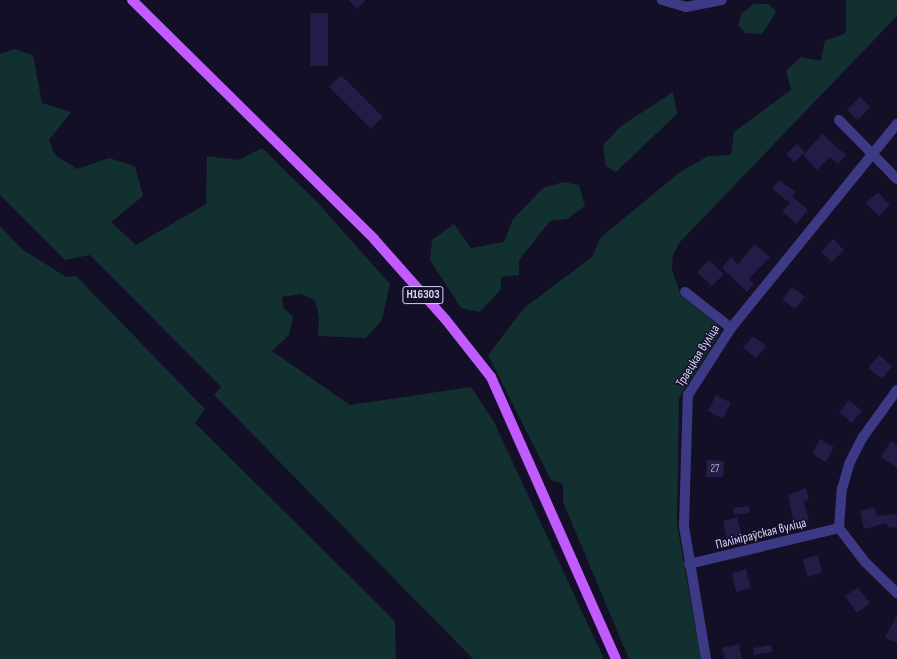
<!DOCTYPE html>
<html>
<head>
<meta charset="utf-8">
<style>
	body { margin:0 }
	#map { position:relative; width:897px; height:659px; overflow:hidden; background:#130f26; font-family:"Sofia Sans Condensed",sans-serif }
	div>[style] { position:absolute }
	.green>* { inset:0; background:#12302f }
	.building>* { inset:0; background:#241b47 }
	.minor>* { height:10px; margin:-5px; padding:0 5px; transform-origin:5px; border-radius:5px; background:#3d3a85 }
	.major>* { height:10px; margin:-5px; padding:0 5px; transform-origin:5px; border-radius:5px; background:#c25bff }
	span { translate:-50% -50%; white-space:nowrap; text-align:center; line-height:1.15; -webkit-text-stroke:3px #130f26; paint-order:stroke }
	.number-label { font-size:11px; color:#aca6d1 }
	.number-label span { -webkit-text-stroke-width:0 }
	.shield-label span { padding:1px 3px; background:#130f26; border:1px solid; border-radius:3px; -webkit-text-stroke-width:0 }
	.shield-label { font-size:12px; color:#d9d4ff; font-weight:700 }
	.street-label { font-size:13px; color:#d9d4ff }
</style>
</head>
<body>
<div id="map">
	<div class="green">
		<i style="clip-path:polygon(846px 0,897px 0,897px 16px,680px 242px,673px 255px,672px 270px,681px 296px,717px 324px,720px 333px,679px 398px,677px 524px,701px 659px,629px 659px,563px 502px,563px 484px,551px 480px,488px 355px,524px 308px,592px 257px,601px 237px,680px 172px,708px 156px,731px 155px,734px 132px,791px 90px,786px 71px,801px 57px,821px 61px,825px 41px,846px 33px)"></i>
		<i style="clip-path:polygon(754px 4px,769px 4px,776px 12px,762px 34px,745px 33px,738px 25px,742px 13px)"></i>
		<i style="clip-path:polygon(14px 49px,33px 55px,42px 103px,71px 112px,49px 140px,55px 155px,77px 169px,109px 158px,135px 166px,143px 196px,111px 222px,136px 245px,206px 204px,207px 156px,239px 160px,262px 148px,318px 203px,390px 284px,382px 320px,366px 338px,318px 336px,319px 317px,315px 300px,300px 294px,282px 297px,283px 307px,293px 317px,289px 335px,272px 351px,350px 405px,471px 387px,494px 422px,604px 659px,473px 659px,214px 395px,221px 387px,90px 255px,65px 260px,0 195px,0 54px)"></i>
		<i style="clip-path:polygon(673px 92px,677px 114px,616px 172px,606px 166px,603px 145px,621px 126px)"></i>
		<i style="clip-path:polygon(563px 182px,579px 185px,585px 206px,567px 219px,550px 221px,519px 260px,519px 275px,501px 277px,501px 289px,480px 312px,461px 308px,430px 260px,432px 240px,454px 224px,471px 248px,504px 242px,513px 219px,543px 188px)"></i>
		<i style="clip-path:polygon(0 226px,22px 249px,66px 277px,76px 276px,205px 409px,195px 423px,395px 621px,396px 659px,0 659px)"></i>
	</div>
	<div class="building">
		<i style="clip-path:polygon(348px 0,366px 0,357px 9px)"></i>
		<i style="clip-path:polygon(310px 13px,328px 13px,328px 66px,310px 66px)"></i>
		<i style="clip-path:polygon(341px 75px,383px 117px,371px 129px,329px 87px)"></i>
		<i style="clip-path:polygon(860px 97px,870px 107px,858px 120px,847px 110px)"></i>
		<i style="clip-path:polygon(822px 134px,846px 155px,838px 164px,830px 157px,817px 170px,803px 155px)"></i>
		<i style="clip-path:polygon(797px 144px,805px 152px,794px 162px,786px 154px)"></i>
		<i style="clip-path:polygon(779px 180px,796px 192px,792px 196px,808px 210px,796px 224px,782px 211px,790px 203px,772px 189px)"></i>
		<i style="clip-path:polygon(878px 192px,890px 205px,879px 216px,866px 203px)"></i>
		<i style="clip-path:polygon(833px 239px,844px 250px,832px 262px,821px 252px)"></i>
		<i style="clip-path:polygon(755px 244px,770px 257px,749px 279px,754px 284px,747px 292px,722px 268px,731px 257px,738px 264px)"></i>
		<i style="clip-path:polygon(709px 260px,724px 274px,712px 286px,697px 272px)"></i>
		<i style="clip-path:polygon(792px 287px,805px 297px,795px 309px,782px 299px)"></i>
		<i style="clip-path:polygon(753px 336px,766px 346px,756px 358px,743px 348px)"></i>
		<i style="clip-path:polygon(879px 355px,892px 366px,882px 379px,868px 368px)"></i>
		<i style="clip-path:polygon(716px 395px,731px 403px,723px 419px,708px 411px)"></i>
		<i style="clip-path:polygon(849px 400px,862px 411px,852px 423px,839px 412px)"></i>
		<i style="clip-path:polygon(820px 439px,834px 447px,826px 462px,812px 454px)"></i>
		<i style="clip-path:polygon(891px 441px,897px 445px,897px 468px,881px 457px)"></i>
		<i style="clip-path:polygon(707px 460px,724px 461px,723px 477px,706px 477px)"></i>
		<i style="clip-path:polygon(806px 488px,809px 500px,804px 501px,809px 521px,794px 525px,788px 495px)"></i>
		<i style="clip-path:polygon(749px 506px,750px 513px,734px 515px,733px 508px)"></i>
		<i style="clip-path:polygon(874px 507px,877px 516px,897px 514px,897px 527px,888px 528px,887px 523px,864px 529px,860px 511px)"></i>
		<i style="clip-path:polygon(737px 517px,742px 536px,727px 540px,723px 521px)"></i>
		<i style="clip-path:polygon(818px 555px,822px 573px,807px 577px,803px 559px)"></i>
		<i style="clip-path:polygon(746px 569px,751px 588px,736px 592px,732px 573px)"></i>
		<i style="clip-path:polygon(858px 587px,870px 603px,857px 613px,845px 596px)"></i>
		<i style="clip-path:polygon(897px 615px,897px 643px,885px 638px)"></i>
		<i style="clip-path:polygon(739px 644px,742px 659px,725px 659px,722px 648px)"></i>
		<i style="clip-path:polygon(771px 645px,772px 652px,754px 655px,753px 648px)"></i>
	</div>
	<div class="minor">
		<i style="left:662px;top:0;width:25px;rotate:16deg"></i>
		<i style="left:686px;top:7px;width:36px;rotate:-11deg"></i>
		<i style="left:839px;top:120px;width:83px;rotate:45.5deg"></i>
		<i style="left:685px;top:292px;width:58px;rotate:38deg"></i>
		<i style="left:839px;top:528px;width:43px;rotate:52.6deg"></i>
		<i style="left:865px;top:562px;width:45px;rotate:44.1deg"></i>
		<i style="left:689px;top:564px;width:154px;rotate:-13.5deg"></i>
		<i style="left:839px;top:528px;width:39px;rotate:-86deg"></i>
		<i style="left:842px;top:489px;width:26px;rotate:-74deg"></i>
		<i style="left:849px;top:464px;width:30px;rotate:-63deg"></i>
		<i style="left:863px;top:437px;width:58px;rotate:-54.1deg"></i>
		<i style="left:706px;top:659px;width:135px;rotate:-99.4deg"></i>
		<i style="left:684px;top:526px;width:131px;rotate:-88.3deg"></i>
		<i style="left:688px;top:395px;width:80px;rotate:-57.3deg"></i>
		<i style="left:731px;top:328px;width:263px;rotate:-50.9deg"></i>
	</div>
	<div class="major">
		<i style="left:132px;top:0;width:340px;rotate:44.6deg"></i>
		<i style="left:374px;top:239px;width:108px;rotate:48.4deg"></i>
		<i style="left:446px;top:320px;width:73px;rotate:51.7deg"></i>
		<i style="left:491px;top:377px;width:308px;rotate:66.1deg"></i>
	</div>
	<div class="number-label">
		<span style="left:715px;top:469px">27</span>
	</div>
	<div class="shield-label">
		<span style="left:423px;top:295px">Н16303</span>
	</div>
	<div class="street-label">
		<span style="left:698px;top:356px;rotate:-58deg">Траецкая вуліца</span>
		<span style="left:761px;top:534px;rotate:-14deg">Паліміраўская вуліца</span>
	</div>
</div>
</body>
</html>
